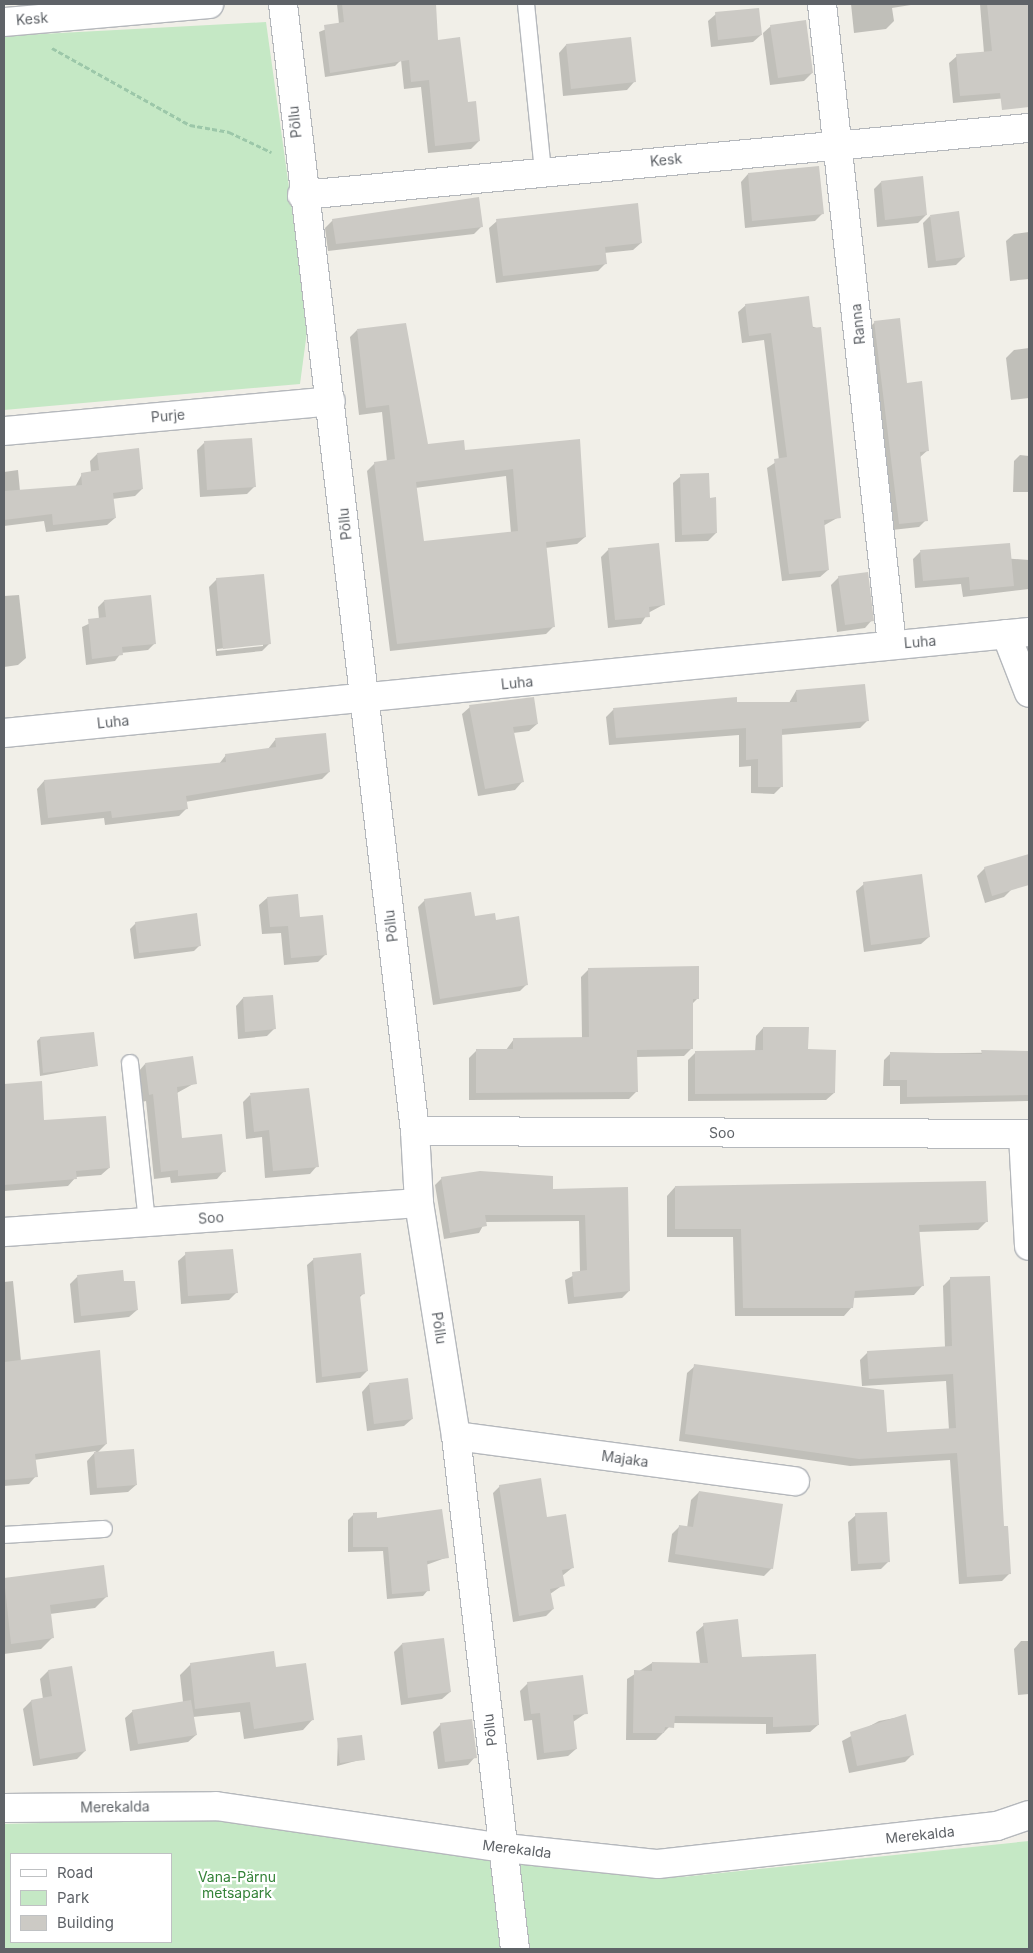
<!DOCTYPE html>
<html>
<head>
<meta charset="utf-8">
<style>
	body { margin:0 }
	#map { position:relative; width:1033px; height:1953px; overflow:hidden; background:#f1efe8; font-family:Inter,sans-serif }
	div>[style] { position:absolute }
	.green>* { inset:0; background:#c5e8c5 }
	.shadow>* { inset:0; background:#0003 }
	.building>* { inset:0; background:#cccac5 }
	.path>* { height:3px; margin-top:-1.5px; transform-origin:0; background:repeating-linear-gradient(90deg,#9cc7a9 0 5px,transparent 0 7.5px) }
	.roads { filter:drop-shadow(1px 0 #b5b8bc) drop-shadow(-1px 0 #b5b8bc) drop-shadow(0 1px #b5b8bc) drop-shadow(0 -1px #b5b8bc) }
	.service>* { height:16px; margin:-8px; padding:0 8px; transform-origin:8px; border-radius:8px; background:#fff }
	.minor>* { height:28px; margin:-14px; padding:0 14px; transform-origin:14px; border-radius:14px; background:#fff }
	span { translate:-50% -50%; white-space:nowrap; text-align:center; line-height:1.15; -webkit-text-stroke:4.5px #fff; paint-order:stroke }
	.street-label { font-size:14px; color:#5f6368 }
	.park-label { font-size:14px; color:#348238 }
	.frame { position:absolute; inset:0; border:5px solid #5f6368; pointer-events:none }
	.legend { position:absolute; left:10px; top:1853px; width:162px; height:90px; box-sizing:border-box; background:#fff; border:1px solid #bfc1c3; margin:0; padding:6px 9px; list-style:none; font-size:15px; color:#5f6368 }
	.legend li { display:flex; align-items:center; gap:10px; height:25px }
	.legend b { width:25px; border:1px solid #bfc1c3 }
</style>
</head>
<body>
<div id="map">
	<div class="green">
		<i style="clip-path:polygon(266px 22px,308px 324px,300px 384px,4px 410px,4px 36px)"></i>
		<i style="clip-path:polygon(evenodd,223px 1818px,682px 1877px,1029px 1841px,1029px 1949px,4px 1949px,4px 1824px,223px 1818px,11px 1854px,171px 1854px,171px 1942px,11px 1942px,11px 1854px)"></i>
	</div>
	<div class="shadow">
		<i style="clip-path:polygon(337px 4px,387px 4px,391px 36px,408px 44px,467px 104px,479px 141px,471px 149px,428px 153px,421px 87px,404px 89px,401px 60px,395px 66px,325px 77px,319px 32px,339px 24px)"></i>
		<i style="clip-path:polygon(851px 4px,917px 4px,892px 8px,894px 21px,886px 29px,854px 33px)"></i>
		<i style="clip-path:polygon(980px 4px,1029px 4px,1029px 96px,953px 103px,949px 63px,957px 56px,984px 53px)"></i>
		<i style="clip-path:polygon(716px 14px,761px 35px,753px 42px,711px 47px,708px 21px)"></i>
		<i style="clip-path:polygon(771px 26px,812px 73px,804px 81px,770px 85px,763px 33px)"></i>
		<i style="clip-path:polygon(566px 45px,634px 82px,627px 90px,563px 96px,559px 53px)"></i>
		<i style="clip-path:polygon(748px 174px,822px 214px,815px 221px,745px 228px,741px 182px)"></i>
		<i style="clip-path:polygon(881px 182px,926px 215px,918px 223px,877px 227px,874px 189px)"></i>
		<i style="clip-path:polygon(930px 216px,964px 257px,956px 265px,928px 268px,923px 223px)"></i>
		<i style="clip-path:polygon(333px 220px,482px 226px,474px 234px,328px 251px,325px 228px)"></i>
		<i style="clip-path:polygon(497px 221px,641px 243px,633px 250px,604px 253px,606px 263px,598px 271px,496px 283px,489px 228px)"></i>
		<i style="clip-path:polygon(1029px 232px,1029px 279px,1010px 281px,1006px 241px,1014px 234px)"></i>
		<i style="clip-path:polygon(746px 305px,820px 329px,839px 517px,823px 526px,828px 570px,820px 577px,782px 581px,767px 468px,779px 460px,764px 340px,742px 343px,738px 312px)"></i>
		<i style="clip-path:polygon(875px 322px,906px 384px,928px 450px,919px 458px,926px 520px,919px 527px,892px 530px,868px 329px)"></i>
		<i style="clip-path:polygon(evenodd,357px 330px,427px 446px,464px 452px,579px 441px,585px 537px,577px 544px,545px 548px,553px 627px,546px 634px,390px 651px,367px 471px,375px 463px,387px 462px,382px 412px,359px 415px,350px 337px,357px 330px,506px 476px,511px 533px,423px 543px,415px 488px,506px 476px)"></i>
		<i style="clip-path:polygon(1029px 348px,1029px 398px,1011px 400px,1006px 358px,1014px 350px)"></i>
		<i style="clip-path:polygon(204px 443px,255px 486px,247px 494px,200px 497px,197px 450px)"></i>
		<i style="clip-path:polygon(97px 454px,142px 489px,135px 496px,112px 499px,115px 518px,107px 525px,46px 532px,44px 521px,4px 526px,4px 472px,18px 470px,20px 491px,75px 487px,82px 474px,91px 473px,90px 461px)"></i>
		<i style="clip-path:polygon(1020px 455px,1029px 456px,1029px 492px,1013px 492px,1014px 461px)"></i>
		<i style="clip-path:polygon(681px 476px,708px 499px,716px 533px,708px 541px,675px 542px,673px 483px)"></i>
		<i style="clip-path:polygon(609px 549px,663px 605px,648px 613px,641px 624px,608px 628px,601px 557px)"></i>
		<i style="clip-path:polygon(920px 552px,1029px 560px,1029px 589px,963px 597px,961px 584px,915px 588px,913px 559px)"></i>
		<i style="clip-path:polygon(839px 577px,872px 620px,865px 628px,837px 632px,831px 585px)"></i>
		<i style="clip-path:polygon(evenodd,217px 579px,269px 644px,262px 651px,216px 656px,209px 587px,217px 579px,263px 644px,263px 646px,217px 651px,217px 649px,263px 644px)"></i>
		<i style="clip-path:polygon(19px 595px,26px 658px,18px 665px,4px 667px,4px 596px)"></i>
		<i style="clip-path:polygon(104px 601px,155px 643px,148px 650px,121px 653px,115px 661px,86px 665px,82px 627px,99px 619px,98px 607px)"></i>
		<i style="clip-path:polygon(796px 691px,867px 721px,860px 728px,781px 735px,782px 786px,774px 794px,751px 793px,751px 766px,739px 767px,739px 735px,609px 745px,606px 717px,613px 710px,789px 703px)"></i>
		<i style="clip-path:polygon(470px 707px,537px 724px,529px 731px,513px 733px,522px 782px,515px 790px,478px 796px,462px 714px)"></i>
		<i style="clip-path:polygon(324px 734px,329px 772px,322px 779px,185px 802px,186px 809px,179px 816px,105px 825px,104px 818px,41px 825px,37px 789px,44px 781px,219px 764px,226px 755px,268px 749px,275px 740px)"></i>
		<i style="clip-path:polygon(985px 868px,1012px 889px,1004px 897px,985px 903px,977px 876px)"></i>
		<i style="clip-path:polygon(864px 884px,929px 937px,921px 944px,864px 952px,856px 891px)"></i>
		<i style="clip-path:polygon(267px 898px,299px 918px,326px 954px,318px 962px,284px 965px,281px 933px,262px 934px,259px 905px)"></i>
		<i style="clip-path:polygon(425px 900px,474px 917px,527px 984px,520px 991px,433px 1005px,418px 907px)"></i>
		<i style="clip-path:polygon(136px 923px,200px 945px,194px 951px,134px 959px,130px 929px)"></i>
		<i style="clip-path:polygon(589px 969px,698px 998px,692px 1004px,692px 1048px,684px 1056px,636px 1057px,637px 1091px,629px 1099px,469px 1100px,469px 1058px,477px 1050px,506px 1050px,514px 1039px,582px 1038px,581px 977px)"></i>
		<i style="clip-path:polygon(243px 998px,274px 1029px,267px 1036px,238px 1039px,236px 1006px)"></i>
		<i style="clip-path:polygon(763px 1028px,807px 1051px,834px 1093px,826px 1100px,688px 1101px,688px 1060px,696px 1052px,755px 1052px,756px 1036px)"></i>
		<i style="clip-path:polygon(40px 1038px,96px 1066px,40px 1076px,37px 1041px)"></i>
		<i style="clip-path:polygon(1029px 1052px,1028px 1101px,900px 1104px,900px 1086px,883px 1086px,884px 1060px,890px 1054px)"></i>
		<i style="clip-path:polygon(145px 1064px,195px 1083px,177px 1093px,181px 1140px,224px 1171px,217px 1179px,171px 1183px,170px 1177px,154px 1179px,146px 1101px,142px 1102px,138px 1072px)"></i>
		<i style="clip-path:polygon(250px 1095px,317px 1166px,310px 1174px,265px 1178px,262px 1137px,246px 1139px,243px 1102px)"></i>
		<i style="clip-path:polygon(43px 1122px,109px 1168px,101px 1175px,76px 1177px,68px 1186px,4px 1191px,4px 1143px)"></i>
		<i style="clip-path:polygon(442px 1178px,552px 1190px,627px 1189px,629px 1291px,622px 1298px,568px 1304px,565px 1280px,580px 1272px,579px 1221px,485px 1222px,479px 1233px,444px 1239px,435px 1185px)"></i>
		<i style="clip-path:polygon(675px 1187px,987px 1221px,978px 1230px,918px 1232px,922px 1286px,914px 1295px,853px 1298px,852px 1307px,844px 1316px,735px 1316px,733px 1237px,667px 1237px,667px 1196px)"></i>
		<i style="clip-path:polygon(186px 1254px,236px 1293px,229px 1300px,181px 1304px,178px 1261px)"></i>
		<i style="clip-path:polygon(314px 1259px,363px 1294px,359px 1298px,367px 1371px,360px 1378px,316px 1383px,307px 1265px)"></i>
		<i style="clip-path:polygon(77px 1277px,123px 1283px,137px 1310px,129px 1317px,74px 1323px,70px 1284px)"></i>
		<i style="clip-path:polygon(951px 1278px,1003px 1528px,1010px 1573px,1002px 1581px,959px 1584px,950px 1460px,850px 1466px,679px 1441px,687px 1373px,695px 1366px,886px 1434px,949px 1430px,946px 1381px,862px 1386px,860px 1360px,868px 1352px,945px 1348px,943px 1286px)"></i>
		<i style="clip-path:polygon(13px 1281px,21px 1361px,106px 1444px,97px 1453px,136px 1485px,128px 1492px,90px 1495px,87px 1461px,96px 1451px,34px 1460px,36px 1476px,29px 1484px,4px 1486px,4px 1282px)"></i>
		<i style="clip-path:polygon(369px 1384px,412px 1419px,404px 1426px,367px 1431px,362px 1392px)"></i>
		<i style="clip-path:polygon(500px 1486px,546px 1519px,572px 1568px,562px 1576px,563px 1585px,550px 1594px,553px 1609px,546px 1616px,513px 1622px,493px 1493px)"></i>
		<i style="clip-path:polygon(699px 1492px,772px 1568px,764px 1576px,668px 1562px,672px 1534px,680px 1526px,687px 1528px,691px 1500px)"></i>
		<i style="clip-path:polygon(354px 1514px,376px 1519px,448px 1557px,426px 1565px,428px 1590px,423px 1596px,387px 1599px,383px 1551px,348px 1552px,348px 1520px)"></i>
		<i style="clip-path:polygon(856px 1515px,889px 1561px,881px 1569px,851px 1571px,848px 1522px)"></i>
		<i style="clip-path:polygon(103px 1566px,107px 1596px,95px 1608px,50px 1614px,53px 1637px,41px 1649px,4px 1654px,4px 1579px)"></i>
		<i style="clip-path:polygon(704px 1625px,741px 1658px,818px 1725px,810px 1732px,766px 1734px,766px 1724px,673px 1723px,656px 1740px,626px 1740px,627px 1679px,652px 1663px,700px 1664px,696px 1632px)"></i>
		<i style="clip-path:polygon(1021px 1641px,1029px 1641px,1029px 1694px,1018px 1695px,1014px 1649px)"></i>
		<i style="clip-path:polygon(402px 1644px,450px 1692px,442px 1699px,401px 1705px,394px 1652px)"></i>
		<i style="clip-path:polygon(191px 1664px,275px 1668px,313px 1719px,303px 1730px,244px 1739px,240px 1712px,193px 1717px,196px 1735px,188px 1742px,130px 1751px,125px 1718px,133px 1711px,183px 1702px,180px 1675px)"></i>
		<i style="clip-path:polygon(71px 1668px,85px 1751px,77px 1759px,33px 1766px,23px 1709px,31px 1701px,43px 1699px,40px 1679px,48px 1671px)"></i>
		<i style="clip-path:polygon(528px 1683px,586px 1713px,573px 1722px,576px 1749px,568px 1756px,537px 1760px,532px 1720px,524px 1721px,520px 1691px)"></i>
		<i style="clip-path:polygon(905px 1716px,913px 1754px,905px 1762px,849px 1773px,842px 1741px,879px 1721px)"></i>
		<i style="clip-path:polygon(441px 1724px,475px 1757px,468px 1765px,438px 1769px,433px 1732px)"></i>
		<i style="clip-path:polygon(338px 1739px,363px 1759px,337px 1766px)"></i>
	</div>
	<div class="building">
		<i style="clip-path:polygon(342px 4px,436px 4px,438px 40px,460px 37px,468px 102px,476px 101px,480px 141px,435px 146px,429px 80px,411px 82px,409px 60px,330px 73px,324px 25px,344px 22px)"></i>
		<i style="clip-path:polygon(987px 4px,1029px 4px,1029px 107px,1002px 110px,1000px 93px,960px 96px,956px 54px,992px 51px)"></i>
		<i style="clip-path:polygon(759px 8px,762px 35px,718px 40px,715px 12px)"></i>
		<i style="clip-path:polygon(806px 20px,813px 73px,778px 78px,770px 25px)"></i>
		<i style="clip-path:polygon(631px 37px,636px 82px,571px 89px,566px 44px)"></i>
		<i style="clip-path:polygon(819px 166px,824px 214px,752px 221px,748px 173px)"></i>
		<i style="clip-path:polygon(923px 176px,927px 215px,885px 220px,881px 181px)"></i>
		<i style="clip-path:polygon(479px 197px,483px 227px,336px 244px,332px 219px)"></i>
		<i style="clip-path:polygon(638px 203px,642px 243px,605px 247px,607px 264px,503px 276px,496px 219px)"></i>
		<i style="clip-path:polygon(959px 211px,965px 257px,936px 261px,930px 215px)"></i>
		<i style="clip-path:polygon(809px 296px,813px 328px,821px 327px,841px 518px,824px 520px,829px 570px,789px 574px,774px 459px,787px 457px,771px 333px,749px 336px,745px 304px)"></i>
		<i style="clip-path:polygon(900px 318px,907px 383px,922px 381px,929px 451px,920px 452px,928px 521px,899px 524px,874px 321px)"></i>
		<i style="clip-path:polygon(evenodd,406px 323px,428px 444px,464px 440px,465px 450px,580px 439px,586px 537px,546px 542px,555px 627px,397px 644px,374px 462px,395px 459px,389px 405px,366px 408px,357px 329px,406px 323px,513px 469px,518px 531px,424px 541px,416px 482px,513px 469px)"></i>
		<i style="clip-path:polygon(252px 438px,256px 487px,207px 490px,204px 441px)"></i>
		<i style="clip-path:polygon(139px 448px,143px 489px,113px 493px,116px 518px,53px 525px,52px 514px,4px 520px,4px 491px,82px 485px,81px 473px,99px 470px,97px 453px)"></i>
		<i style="clip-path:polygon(709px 473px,710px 498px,716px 497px,717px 533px,682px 535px,680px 474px)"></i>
		<i style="clip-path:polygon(659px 543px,665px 605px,649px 607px,650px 617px,615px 620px,608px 548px)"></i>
		<i style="clip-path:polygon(1010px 543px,1014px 586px,970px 590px,969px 577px,923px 581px,920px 550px)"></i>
		<i style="clip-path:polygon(868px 572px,874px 621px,845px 625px,838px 576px)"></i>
		<i style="clip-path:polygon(264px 574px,271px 644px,223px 649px,216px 578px)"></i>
		<i style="clip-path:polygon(151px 595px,156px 644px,122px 647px,123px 655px,92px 659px,88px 619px,106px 617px,104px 600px)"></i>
		<i style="clip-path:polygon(865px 684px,869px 721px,782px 729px,783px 787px,758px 787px,758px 759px,746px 760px,746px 728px,616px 738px,613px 708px,737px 697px,737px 702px,797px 702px,796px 690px)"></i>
		<i style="clip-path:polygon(534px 697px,538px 724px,513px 727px,524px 782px,485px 789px,469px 705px)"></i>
		<i style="clip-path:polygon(326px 733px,330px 772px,186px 796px,188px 809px,112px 818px,111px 811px,48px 818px,44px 780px,226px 762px,225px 754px,276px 747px,275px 738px)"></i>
		<i style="clip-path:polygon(1029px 854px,1029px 885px,992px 896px,984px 867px)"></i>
		<i style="clip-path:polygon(922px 874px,930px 937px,871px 945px,863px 882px)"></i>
		<i style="clip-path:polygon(471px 892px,475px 916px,495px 913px,496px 920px,519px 916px,528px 985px,440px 999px,424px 899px)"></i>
		<i style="clip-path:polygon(298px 894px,300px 917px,323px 915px,327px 955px,291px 958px,288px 926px,270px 927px,267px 897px)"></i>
		<i style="clip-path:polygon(197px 913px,201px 946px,139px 953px,135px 922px)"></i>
		<i style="clip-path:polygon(699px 966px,699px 999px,693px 999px,693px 1049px,637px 1050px,638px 1092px,476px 1093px,476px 1049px,513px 1049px,513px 1038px,589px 1037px,588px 968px)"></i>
		<i style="clip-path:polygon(273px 995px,276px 1029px,245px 1032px,243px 997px)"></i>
		<i style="clip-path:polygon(763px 1027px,809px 1027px,808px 1049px,836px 1050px,835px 1093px,695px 1094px,695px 1051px,763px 1050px)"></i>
		<i style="clip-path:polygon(94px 1032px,98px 1066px,43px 1073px,40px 1037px)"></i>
		<i style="clip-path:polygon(981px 1050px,1029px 1051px,1029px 1095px,907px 1097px,907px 1080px,890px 1080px,890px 1052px,982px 1054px)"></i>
		<i style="clip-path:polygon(193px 1056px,197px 1084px,177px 1087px,182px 1138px,222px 1134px,226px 1172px,178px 1176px,178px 1170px,161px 1172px,153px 1094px,149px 1095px,145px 1063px)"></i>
		<i style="clip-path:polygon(42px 1081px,44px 1120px,106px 1116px,110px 1168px,76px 1171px,77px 1179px,4px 1185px,4px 1084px)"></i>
		<i style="clip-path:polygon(309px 1088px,319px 1167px,273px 1171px,269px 1130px,254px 1132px,250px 1093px)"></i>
		<i style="clip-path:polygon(480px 1171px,553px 1176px,553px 1189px,628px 1187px,630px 1291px,574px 1297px,572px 1272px,587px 1270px,585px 1215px,485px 1215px,487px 1226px,450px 1233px,441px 1177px)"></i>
		<i style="clip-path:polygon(986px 1181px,988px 1222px,919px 1225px,924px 1286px,855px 1291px,853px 1308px,743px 1308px,741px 1229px,675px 1229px,675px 1186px)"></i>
		<i style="clip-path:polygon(233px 1249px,238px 1293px,188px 1296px,185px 1252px)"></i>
		<i style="clip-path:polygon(361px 1253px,365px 1294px,360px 1295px,368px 1371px,322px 1377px,313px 1258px)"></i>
		<i style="clip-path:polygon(123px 1270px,124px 1281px,135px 1281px,138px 1310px,81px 1316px,77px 1275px)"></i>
		<i style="clip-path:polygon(990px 1276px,1004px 1526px,1008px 1526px,1011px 1574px,967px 1577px,957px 1453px,859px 1459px,685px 1434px,694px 1364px,884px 1390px,887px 1432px,956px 1428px,953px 1374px,869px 1379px,867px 1351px,952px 1346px,950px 1277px)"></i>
		<i style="clip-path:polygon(100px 1350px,107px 1444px,35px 1454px,38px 1477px,4px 1480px,4px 1362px)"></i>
		<i style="clip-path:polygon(408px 1378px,413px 1419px,374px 1424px,369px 1383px)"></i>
		<i style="clip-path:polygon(134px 1449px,137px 1485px,97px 1488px,94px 1452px)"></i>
		<i style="clip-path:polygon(541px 1478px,547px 1517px,566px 1514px,574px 1568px,562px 1570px,565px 1586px,550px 1589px,554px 1609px,519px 1616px,499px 1485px)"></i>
		<i style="clip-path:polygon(699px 1491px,783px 1504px,773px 1569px,675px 1554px,679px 1525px,693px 1527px)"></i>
		<i style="clip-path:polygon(442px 1509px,449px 1558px,427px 1561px,430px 1591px,392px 1594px,388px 1547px,353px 1547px,353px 1513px,377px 1512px,377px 1518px)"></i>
		<i style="clip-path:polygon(887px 1512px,890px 1562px,858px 1564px,855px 1513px)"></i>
		<i style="clip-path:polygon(104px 1565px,108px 1597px,50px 1605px,54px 1638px,11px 1644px,4px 1578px)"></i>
		<i style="clip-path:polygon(738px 1619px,742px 1657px,816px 1654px,819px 1725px,773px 1727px,773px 1717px,675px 1716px,674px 1728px,665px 1727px,664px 1733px,633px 1733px,634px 1670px,652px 1671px,652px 1662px,708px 1663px,703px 1623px)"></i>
		<i style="clip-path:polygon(444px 1638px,451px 1692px,408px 1698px,402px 1643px)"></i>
		<i style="clip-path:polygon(274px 1651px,276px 1667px,306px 1663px,314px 1720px,254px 1729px,250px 1702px,195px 1709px,190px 1663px)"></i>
		<i style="clip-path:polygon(72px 1666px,86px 1751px,40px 1759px,31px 1700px,52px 1696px,48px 1670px)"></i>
		<i style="clip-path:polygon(583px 1675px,588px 1714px,573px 1715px,577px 1749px,544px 1753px,540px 1713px,531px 1714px,527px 1682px)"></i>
		<i style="clip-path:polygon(191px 1700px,197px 1735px,138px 1744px,132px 1710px)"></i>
		<i style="clip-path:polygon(906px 1714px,914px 1755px,857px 1766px,850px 1732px)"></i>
		<i style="clip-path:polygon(472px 1719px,477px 1758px,445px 1762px,440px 1723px)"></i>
		<i style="clip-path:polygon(362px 1735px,365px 1760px,340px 1763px,337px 1738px)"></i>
	</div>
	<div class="path">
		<i style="left:52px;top:48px;width:158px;rotate:29.2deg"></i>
		<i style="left:190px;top:125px;width:40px;rotate:10deg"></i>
		<i style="left:229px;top:132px;width:47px;rotate:25.5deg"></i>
	</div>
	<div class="roads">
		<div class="service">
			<i style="left:526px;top:4px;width:169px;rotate:84.2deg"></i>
			<i style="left:130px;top:1063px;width:160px;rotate:83.9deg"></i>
			<i style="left:4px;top:1535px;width:100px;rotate:-3.4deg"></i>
		</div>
		<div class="minor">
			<i style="left:283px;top:4px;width:1135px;rotate:83.32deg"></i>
			<i style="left:415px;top:1131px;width:72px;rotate:86.8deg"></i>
			<i style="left:419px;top:1203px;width:236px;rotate:81deg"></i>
			<i style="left:456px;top:1436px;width:516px;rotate:83.44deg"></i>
			<i style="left:822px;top:4px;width:645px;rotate:83.77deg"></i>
			<i style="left:4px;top:22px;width:206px;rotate:-5deg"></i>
			<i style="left:302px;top:195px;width:730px;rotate:-5.27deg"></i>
			<i style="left:4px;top:431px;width:328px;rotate:-5.2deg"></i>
			<i style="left:1006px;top:634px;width:63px;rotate:68.7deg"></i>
			<i style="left:4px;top:733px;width:1030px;rotate:-5.63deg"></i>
			<i style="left:415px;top:1131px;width:614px;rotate:0.28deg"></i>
			<i style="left:1023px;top:1135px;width:111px;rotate:86.9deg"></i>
			<i style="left:4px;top:1232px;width:416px;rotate:-4deg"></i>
			<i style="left:456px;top:1436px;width:342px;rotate:7.6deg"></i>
			<i style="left:4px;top:1808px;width:212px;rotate:-0.5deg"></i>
			<i style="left:216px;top:1806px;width:292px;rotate:8.3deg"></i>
			<i style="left:505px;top:1848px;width:154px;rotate:6deg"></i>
			<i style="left:658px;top:1864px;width:341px;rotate:-6.4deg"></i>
			<i style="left:997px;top:1826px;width:34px;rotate:-19deg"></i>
		</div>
	</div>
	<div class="street-label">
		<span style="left:32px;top:19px;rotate:-5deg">Kesk</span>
		<span style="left:295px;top:122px;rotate:-96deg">Põllu</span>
		<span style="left:666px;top:160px;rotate:-6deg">Kesk</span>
		<span style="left:858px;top:324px;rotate:-96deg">Ranna</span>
		<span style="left:168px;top:416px;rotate:-5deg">Purje</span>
		<span style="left:345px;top:524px;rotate:-96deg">Põllu</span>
		<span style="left:920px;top:642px;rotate:-5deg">Luha</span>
		<span style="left:517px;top:683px;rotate:-6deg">Luha</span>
		<span style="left:113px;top:722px;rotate:-6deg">Luha</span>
		<span style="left:391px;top:926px;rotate:-97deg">Põllu</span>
		<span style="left:722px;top:1133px">Soo</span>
		<span style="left:211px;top:1218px;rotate:-4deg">Soo</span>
		<span style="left:439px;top:1328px;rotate:81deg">Põllu</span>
		<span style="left:625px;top:1459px;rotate:8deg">Majaka</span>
		<span style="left:490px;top:1730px;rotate:-97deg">Põllu</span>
		<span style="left:115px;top:1807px;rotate:-1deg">Merekalda</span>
		<span style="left:920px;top:1835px;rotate:-6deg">Merekalda</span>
		<span style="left:517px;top:1849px;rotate:7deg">Merekalda</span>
	</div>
	<div class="park-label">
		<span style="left:237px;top:1885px">Vana-Pärnu<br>metsapark</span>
	</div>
	<div class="frame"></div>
	<ul class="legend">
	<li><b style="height:6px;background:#fff"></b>Road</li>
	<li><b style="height:14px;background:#c5e8c5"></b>Park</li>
	<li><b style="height:14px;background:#cccac5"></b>Building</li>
	</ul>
</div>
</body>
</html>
